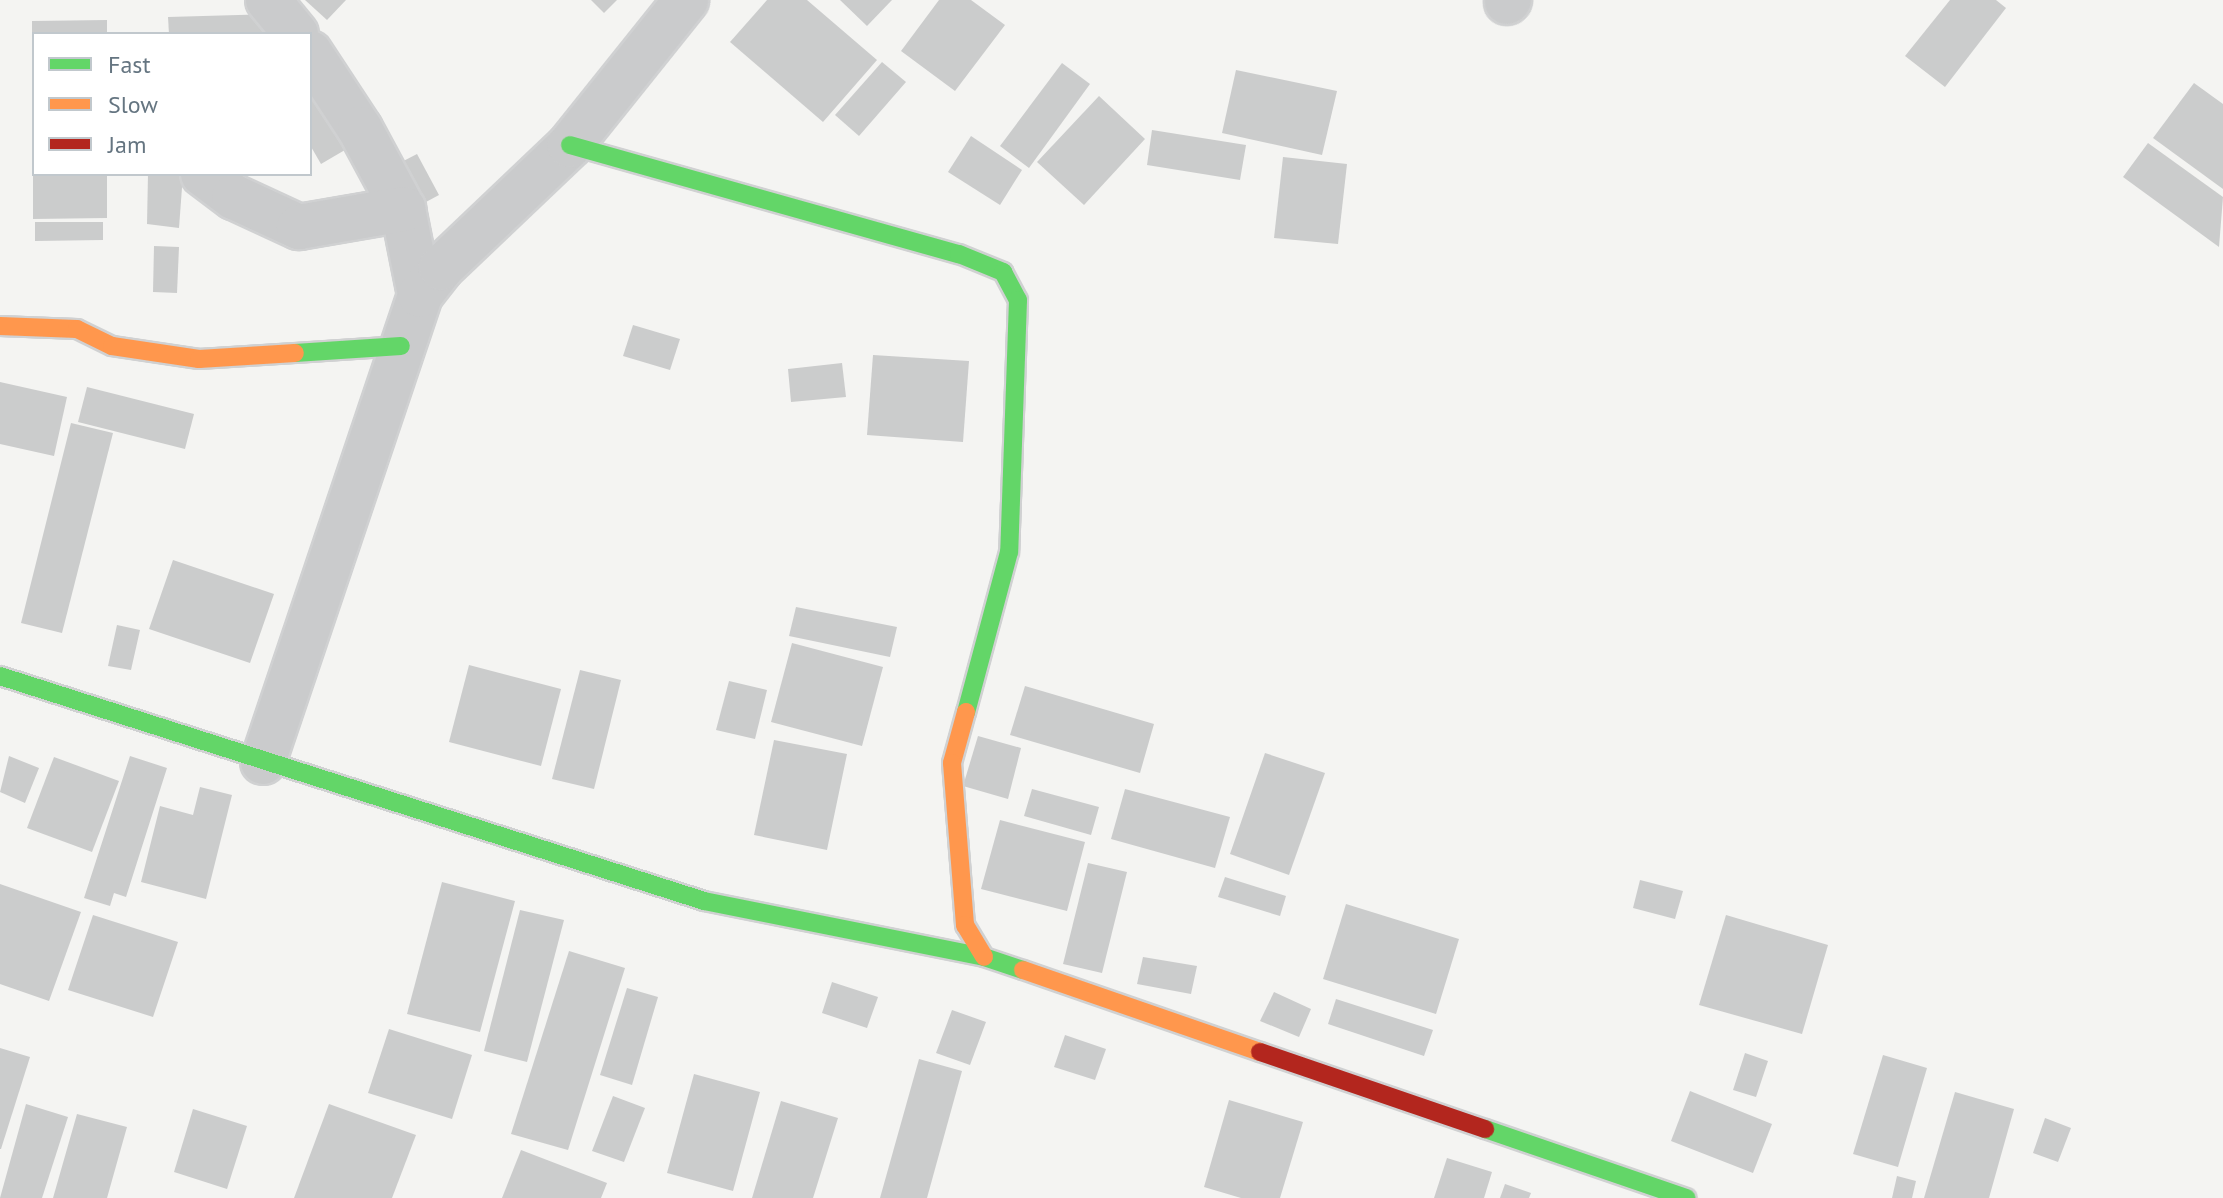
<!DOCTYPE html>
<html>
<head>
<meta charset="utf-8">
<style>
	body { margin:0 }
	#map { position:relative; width:2223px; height:1198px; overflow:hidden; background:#f4f4f2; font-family:"PT Sans",sans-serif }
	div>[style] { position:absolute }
	.building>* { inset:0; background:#cbcccc }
	.roads { filter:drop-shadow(2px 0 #d0d1d2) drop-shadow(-2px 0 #d0d1d2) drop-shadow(0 2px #d0d1d2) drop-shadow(0 -2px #d0d1d2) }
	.street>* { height:44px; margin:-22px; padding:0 22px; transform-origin:22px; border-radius:22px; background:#cacbcc }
	.fast>* { height:18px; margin:-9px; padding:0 9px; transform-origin:9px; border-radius:9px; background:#63d668 }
	.slow>* { height:18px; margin:-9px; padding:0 9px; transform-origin:9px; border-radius:9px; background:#ff974d }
	.jam>* { height:18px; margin:-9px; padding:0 9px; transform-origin:9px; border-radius:9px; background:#b3261e }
	span { translate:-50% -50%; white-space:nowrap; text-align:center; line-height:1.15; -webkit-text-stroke:8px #fff; paint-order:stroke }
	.legend { position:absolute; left:32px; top:32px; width:280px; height:144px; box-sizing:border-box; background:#fff; border:2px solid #c1c8cd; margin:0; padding:10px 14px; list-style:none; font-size:24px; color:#657581 }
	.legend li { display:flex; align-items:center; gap:16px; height:40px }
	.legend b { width:40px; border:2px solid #c1c8cd }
</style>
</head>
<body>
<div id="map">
	<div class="building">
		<i style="clip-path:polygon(305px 0,346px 0,327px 20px)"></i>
		<i style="clip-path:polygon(591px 0,617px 0,604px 13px)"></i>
		<i style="clip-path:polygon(767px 0,807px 0,877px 60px,823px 122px,730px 42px)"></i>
		<i style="clip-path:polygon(840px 0,892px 0,867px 26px)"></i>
		<i style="clip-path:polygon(939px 0,971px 0,1005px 25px,955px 91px,901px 51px)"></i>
		<i style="clip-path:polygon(1950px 0,1996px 0,2006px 8px,1945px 87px,1905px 56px)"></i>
		<i style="clip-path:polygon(270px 14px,270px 34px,169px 34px,168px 17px)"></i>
		<i style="clip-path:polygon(107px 20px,107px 34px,32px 34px,32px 21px)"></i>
		<i style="clip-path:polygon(882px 62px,906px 82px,859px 136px,835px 115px)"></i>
		<i style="clip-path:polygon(1062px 63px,1090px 84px,1029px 168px,1000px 146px)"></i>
		<i style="clip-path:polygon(1236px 70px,1337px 91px,1322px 155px,1222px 133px)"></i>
		<i style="clip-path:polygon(2194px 83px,2223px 104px,2223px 189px,2153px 138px)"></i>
		<i style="clip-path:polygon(310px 91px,350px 147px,321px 164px,310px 145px)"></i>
		<i style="clip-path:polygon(1099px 96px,1145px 139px,1084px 205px,1037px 162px)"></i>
		<i style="clip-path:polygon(1152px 130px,1246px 145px,1240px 180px,1147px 165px)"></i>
		<i style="clip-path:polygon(971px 136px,1022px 170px,1000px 205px,948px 172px)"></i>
		<i style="clip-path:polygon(2148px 143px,2223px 197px,2219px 247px,2123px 177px)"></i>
		<i style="clip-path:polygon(417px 154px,439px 195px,411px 210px,388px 169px)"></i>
		<i style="clip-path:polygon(1283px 157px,1347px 164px,1338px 244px,1274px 238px)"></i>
		<i style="clip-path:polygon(33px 174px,107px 174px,107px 218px,33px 219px)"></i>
		<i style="clip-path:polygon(148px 174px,183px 174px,179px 228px,147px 224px)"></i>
		<i style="clip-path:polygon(35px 222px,103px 222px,103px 240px,35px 241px)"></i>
		<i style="clip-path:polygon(154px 246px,179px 247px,177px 293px,153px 292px)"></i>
		<i style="clip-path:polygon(633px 325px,680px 339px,670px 370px,623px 356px)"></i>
		<i style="clip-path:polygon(873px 355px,969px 361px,963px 442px,867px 435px)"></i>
		<i style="clip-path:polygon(842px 363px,846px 397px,791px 402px,788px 369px)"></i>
		<i style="clip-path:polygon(0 382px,67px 397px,54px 456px,0 444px)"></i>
		<i style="clip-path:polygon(87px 387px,194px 414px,185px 449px,78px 422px)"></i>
		<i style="clip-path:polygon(71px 423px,113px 433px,62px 633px,21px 623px)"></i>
		<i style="clip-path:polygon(173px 560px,274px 594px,250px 663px,149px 629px)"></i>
		<i style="clip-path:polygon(796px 607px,897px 627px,890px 657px,789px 636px)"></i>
		<i style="clip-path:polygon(117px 625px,140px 630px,131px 670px,108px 666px)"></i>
		<i style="clip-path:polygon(792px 643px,883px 667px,862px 746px,771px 722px)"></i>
		<i style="clip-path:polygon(469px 665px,561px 689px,541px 766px,449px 742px)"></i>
		<i style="clip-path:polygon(580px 670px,621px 680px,594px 789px,552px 779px)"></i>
		<i style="clip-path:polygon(729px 681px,767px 690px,755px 739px,716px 730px)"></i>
		<i style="clip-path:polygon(1025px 686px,1154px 724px,1140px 773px,1010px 735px)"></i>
		<i style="clip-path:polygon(978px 736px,1021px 748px,1008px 799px,963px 786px)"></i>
		<i style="clip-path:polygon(774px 740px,847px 754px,827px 850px,754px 835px)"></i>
		<i style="clip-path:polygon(1265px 753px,1325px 773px,1289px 875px,1230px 854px)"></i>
		<i style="clip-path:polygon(9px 756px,39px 768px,25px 803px,0 792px)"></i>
		<i style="clip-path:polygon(130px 756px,167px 768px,126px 897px,114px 893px,110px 906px,84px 898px)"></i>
		<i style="clip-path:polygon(54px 757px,119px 781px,92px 852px,27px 828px)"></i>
		<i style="clip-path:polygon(200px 787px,232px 795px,206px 899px,141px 882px,160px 806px,193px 815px)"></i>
		<i style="clip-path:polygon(1032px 789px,1099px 807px,1091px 835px,1024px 816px)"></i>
		<i style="clip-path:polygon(1125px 789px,1230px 817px,1215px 868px,1111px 839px)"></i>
		<i style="clip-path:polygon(1000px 820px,1085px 842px,1067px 911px,981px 889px)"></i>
		<i style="clip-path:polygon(1088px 863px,1127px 872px,1102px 973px,1063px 964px)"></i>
		<i style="clip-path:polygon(1225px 877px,1286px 896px,1280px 916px,1218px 897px)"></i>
		<i style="clip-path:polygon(1640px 880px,1683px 891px,1675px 919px,1633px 908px)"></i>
		<i style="clip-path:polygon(442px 882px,515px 901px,480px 1032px,407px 1014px)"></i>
		<i style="clip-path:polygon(0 884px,81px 912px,49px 1001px,0 984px)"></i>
		<i style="clip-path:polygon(1346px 904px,1459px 939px,1436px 1014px,1323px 979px)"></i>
		<i style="clip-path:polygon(520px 910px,564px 920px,527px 1062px,484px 1051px)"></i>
		<i style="clip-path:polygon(93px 915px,178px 942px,153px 1017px,68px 990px)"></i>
		<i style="clip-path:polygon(1726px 915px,1828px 945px,1802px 1034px,1699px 1005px)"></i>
		<i style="clip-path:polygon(569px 951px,625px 968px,568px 1150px,511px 1134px)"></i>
		<i style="clip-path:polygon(1143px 957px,1197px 966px,1191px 994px,1137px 984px)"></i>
		<i style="clip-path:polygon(832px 982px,878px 997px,867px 1028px,822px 1013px)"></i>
		<i style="clip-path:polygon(627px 988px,658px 997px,632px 1085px,600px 1075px)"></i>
		<i style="clip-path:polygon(1274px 992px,1311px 1009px,1299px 1037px,1260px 1021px)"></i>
		<i style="clip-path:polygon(1336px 999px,1433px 1030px,1424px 1056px,1328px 1024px)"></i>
		<i style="clip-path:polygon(952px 1010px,986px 1022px,970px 1065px,936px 1053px)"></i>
		<i style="clip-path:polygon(389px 1029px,472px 1055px,452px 1119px,368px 1093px)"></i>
		<i style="clip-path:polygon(1065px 1035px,1106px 1049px,1095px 1080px,1054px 1067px)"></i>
		<i style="clip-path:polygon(0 1048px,30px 1057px,1px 1149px,0 1149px)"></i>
		<i style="clip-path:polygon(1745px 1053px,1768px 1061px,1756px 1097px,1733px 1090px)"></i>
		<i style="clip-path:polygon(1883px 1055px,1927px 1068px,1898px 1167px,1853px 1154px)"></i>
		<i style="clip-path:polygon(919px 1059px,962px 1071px,927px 1198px,880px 1198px)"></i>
		<i style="clip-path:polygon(694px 1074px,760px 1092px,733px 1191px,667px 1173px)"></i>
		<i style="clip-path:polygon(1690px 1091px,1772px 1124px,1753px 1173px,1671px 1141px)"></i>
		<i style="clip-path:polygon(1955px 1092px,2014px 1109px,1989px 1198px,1924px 1198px)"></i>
		<i style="clip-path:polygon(613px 1096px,645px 1108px,624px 1162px,592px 1151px)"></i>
		<i style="clip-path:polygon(1229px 1100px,1303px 1122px,1280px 1198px,1241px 1198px,1204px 1187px)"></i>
		<i style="clip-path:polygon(781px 1101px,838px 1118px,813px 1198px,752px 1198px)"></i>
		<i style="clip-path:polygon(26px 1104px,68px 1117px,42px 1198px,0 1198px)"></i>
		<i style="clip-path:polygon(329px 1104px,416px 1135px,392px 1198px,294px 1198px)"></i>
		<i style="clip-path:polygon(193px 1109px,247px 1126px,227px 1189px,174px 1172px)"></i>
		<i style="clip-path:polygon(77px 1114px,127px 1127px,107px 1198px,53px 1198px)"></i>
		<i style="clip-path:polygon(2045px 1118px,2071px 1128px,2058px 1162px,2033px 1153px)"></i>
		<i style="clip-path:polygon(521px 1150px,607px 1183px,601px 1198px,502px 1198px)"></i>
		<i style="clip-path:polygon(1447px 1158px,1492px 1172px,1484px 1198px,1434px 1198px)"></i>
		<i style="clip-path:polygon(1897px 1176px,1916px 1181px,1912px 1198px,1892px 1198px)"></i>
		<i style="clip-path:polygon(1505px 1184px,1531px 1193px,1529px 1198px,1500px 1198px)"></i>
	</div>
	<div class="roads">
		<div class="street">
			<i style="left:268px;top:0;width:44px;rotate:50.5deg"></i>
			<i style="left:1507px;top:2px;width:3px;rotate:-45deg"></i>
			<i style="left:310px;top:53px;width:91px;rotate:56.7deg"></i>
			<i style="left:360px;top:129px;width:91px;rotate:61.7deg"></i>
			<i style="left:403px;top:209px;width:88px;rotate:78.8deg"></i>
			<i style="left:203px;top:174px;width:39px;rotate:37deg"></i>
			<i style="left:234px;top:197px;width:72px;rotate:24.8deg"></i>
			<i style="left:299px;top:227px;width:106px;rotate:-9.8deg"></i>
			<i style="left:263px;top:762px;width:493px;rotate:-71.4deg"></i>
			<i style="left:420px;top:295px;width:34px;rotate:-52deg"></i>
			<i style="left:441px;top:268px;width:178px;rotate:-43.6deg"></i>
			<i style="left:570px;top:145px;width:186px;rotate:-51.3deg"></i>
		</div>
		<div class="fast">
			<i style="left:570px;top:145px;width:404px;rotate:15.7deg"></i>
			<i style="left:959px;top:254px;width:48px;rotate:22.2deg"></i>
			<i style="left:1003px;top:272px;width:32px;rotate:62deg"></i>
			<i style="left:1018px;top:300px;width:252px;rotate:92deg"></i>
			<i style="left:1009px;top:552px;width:166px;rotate:105deg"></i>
			<i style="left:295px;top:353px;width:106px;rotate:-3.8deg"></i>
			<i style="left:0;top:676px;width:739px;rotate:17.72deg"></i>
			<i style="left:704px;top:901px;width:286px;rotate:11.3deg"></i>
			<i style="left:984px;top:957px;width:41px;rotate:18.4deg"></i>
			<i style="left:1485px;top:1129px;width:213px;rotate:18.9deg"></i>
		</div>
		<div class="slow">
			<i style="left:0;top:326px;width:77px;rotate:2.2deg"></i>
			<i style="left:77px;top:329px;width:39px;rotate:26deg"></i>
			<i style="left:112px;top:346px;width:88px;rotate:8.5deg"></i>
			<i style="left:199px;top:359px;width:96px;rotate:-3.6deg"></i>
			<i style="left:966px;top:712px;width:53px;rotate:105.4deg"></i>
			<i style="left:952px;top:763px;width:163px;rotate:85.4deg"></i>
			<i style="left:965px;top:925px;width:37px;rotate:59deg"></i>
			<i style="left:1023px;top:970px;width:251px;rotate:19.1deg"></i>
		</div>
		<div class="jam">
			<i style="left:1260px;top:1052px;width:238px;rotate:18.9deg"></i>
		</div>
	</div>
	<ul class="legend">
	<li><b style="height:10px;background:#63d668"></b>Fast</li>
	<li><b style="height:10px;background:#ff974d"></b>Slow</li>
	<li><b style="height:10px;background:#b3261e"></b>Jam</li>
	</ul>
</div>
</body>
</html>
